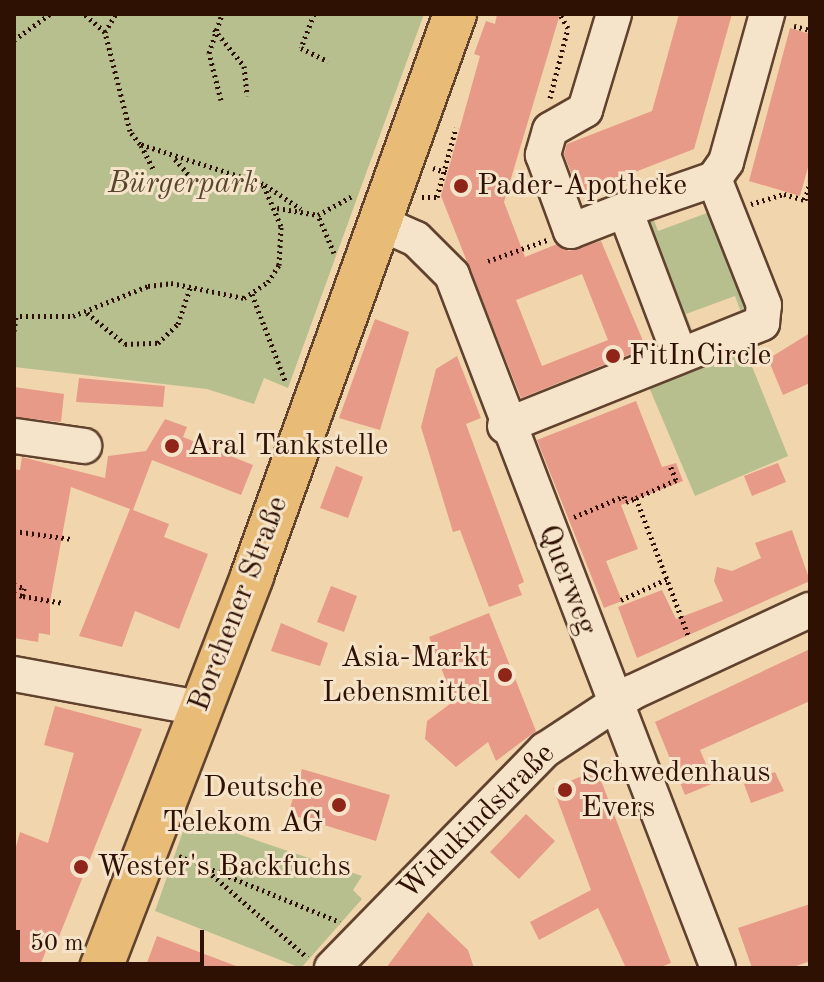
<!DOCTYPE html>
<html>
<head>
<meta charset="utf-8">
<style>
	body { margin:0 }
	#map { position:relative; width:824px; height:982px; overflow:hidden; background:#f1d6ad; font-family:"Old Standard TT",serif }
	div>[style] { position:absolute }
	.green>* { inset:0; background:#b6bf8d }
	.building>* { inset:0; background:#e79a87 }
	.path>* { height:5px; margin-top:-2.5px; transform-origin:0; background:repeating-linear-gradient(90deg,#2f1103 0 2px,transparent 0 6px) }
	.roads { filter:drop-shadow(2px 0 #60422e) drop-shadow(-2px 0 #60422e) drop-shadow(0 2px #60422e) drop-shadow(0 -2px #60422e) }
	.minor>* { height:34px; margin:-17px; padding:0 17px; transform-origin:17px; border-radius:17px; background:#f6e4ca }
	.major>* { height:42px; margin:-21px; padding:0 21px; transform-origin:21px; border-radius:21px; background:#e8bb76 }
	.dots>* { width:22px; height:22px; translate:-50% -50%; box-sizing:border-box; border:4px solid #f6e4ca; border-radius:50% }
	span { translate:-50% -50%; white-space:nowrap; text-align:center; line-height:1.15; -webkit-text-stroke:6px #f6e4ca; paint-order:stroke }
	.park-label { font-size:30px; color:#58452c; font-style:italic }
	.poi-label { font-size:30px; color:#2f1103 }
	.left { translate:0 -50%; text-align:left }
	.right { translate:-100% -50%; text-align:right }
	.street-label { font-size:30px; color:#2f1103 }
	.frame { position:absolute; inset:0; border:16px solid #2f1103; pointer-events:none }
	.scale { position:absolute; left:16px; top:930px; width:188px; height:36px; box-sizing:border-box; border:4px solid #2f1103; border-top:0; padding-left:10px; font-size:24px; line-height:28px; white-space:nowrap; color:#2f1103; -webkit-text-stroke:6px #f6e4ca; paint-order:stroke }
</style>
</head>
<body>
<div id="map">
	<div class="green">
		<i style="clip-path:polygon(14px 14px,424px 14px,288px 388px,264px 378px,254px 404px,207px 389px,14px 367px)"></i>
		<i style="clip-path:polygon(706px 191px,751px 311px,742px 315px,735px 296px,686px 314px,693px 333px,682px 338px,637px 217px,651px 212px,658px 231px,707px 213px,700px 193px)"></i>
		<i style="clip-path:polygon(743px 344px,788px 456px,695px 496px,646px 380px)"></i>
		<i style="clip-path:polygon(188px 817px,362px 876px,353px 890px,362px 899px,301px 968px,155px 911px)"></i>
	</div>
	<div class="building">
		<i style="clip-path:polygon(evenodd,497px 14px,560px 14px,504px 202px,525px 257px,557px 244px,569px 251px,601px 241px,646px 348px,521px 398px,441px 196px,480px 56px,474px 54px,486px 21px,495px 24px,497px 14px,582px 274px,608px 340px,542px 366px,516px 300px,582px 274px)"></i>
		<i style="clip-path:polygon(679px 14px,732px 14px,694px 149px,579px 194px,564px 154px,567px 144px,652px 111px)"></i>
		<i style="clip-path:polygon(790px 28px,810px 34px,810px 160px,800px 196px,749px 181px)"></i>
		<i style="clip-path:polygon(375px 319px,409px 332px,380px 430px,339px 418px)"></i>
		<i style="clip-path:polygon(810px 333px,810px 383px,783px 395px,768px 359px)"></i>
		<i style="clip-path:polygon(457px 356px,481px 418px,466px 424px,524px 582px,518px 585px,522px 595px,489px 607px,460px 530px,453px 532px,421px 427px,436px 369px)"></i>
		<i style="clip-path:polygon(79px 378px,165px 386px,163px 407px,76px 402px)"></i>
		<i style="clip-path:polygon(14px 387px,64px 394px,61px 422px,14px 417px)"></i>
		<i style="clip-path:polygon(636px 401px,662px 467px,676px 463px,683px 481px,621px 505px,638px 549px,606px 561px,622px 601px,604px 608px,537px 440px)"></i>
		<i style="clip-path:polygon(165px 419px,187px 427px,183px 437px,253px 465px,241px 495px,152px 460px,133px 510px,169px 524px,164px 537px,208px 554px,179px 629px,135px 611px,122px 647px,79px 636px,130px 509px,71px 487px,50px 602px,50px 635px,39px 633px,38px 642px,14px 638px,14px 469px,20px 470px,22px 457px,105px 478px,108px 456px,146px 451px)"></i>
		<i style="clip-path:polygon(778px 463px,786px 482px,752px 496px,744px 476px)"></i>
		<i style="clip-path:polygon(336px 466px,363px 477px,348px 518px,320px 508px)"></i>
		<i style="clip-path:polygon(792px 530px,810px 581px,637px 658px,618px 607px,662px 590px,676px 619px,723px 601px,714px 581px,717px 567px,732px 571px,761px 558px,755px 543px)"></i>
		<i style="clip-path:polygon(331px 586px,357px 596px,344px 632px,317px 622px)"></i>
		<i style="clip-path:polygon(489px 613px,536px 731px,496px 761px,488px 742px,456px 767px,425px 739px,427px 721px,454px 701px,429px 637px)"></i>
		<i style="clip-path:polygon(281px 623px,328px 643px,320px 666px,271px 651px)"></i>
		<i style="clip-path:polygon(810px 649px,810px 701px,700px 750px,714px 783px,685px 795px,655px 722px)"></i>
		<i style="clip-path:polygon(55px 706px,142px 729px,58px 939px,52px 936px,39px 968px,14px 968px,14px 854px,20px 832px,48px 843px,74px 753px,44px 745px)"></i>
		<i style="clip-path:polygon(302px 769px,390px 795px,376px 841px,288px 814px)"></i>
		<i style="clip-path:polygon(597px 770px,671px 963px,658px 968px,626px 968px,598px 908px,539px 940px,530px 922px,591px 890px,553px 788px)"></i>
		<i style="clip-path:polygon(775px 772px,784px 791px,751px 803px,744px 784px)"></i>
		<i style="clip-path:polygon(526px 814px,555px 841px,519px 879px,490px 852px)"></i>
		<i style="clip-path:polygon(810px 904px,810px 961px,791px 968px,752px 968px,738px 928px)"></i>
		<i style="clip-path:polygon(428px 912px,468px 950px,474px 968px,386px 968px)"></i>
		<i style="clip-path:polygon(157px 936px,236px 966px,236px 968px,145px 968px)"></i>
	</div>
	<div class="path">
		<i style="left:314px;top:14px;width:36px;rotate:111deg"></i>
		<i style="left:301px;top:48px;width:30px;rotate:26deg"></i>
		<i style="left:794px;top:26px;width:16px;rotate:14deg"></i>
		<i style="left:214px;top:29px;width:48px;rotate:51deg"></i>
		<i style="left:244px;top:66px;width:30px;rotate:84deg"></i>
		<i style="left:105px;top:32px;width:21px;rotate:-59deg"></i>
		<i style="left:14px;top:40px;width:44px;rotate:-35.8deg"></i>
		<i style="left:550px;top:98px;width:72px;rotate:-75.6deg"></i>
		<i style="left:568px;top:28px;width:16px;rotate:-120deg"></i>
		<i style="left:221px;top:100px;width:49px;rotate:-104.3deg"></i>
		<i style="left:209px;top:53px;width:41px;rotate:-71.6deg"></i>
		<i style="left:141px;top:145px;width:29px;rotate:63deg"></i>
		<i style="left:175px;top:159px;width:21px;rotate:49deg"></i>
		<i style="left:433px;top:168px;width:16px;rotate:18deg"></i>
		<i style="left:265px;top:185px;width:43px;rotate:33.7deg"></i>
		<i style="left:508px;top:186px;width:18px;rotate:22deg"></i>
		<i style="left:422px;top:197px;width:15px"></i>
		<i style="left:437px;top:197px;width:72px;rotate:-74.6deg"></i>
		<i style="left:751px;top:204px;width:34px;rotate:-17deg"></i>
		<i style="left:784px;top:194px;width:22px;rotate:16deg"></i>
		<i style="left:805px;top:200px;width:19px;rotate:-74deg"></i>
		<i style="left:277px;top:208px;width:42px;rotate:9.7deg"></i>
		<i style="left:334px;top:253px;width:41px;rotate:-112.8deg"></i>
		<i style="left:318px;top:215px;width:41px;rotate:-29.1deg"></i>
		<i style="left:488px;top:261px;width:63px;rotate:-19.6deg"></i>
		<i style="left:252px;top:294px;width:95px;rotate:69.1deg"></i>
		<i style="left:87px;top:313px;width:49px;rotate:39.2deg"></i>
		<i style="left:125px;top:344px;width:33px;rotate:-2deg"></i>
		<i style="left:158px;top:343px;width:28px;rotate:-44deg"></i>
		<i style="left:178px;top:324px;width:41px;rotate:-71.6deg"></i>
		<i style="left:14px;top:316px;width:59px"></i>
		<i style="left:73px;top:316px;width:81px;rotate:-21.8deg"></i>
		<i style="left:148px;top:286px;width:23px;rotate:-7deg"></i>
		<i style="left:171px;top:283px;width:75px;rotate:11.6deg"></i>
		<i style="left:244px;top:298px;width:29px;rotate:-34deg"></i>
		<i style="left:268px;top:282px;width:20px;rotate:-57deg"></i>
		<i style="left:279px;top:265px;width:39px;rotate:-87deg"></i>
		<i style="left:281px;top:226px;width:46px;rotate:-113.2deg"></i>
		<i style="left:263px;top:184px;width:129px;rotate:-162deg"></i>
		<i style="left:140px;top:144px;width:16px;rotate:-128deg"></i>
		<i style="left:130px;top:131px;width:102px;rotate:-104.2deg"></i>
		<i style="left:105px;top:32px;width:28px;rotate:-139deg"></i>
		<i style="left:14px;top:331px;width:14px;rotate:-82deg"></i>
		<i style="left:636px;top:498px;width:44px;rotate:-24.2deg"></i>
		<i style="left:676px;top:480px;width:16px;rotate:-112deg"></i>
		<i style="left:574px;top:517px;width:54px;rotate:-22.8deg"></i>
		<i style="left:624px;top:496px;width:6px;rotate:72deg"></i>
		<i style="left:626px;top:502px;width:11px;rotate:-22deg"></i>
		<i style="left:636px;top:498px;width:147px;rotate:69.2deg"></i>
		<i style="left:14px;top:531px;width:59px;rotate:7.9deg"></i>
		<i style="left:14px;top:585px;width:10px;rotate:17deg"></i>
		<i style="left:24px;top:588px;width:8px;rotate:97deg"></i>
		<i style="left:23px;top:596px;width:41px;rotate:9.9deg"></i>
		<i style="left:14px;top:594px;width:9px;rotate:13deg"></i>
		<i style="left:621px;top:600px;width:53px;rotate:-24.6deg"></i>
		<i style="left:179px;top:856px;width:174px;rotate:22.3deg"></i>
		<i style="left:203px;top:867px;width:138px;rotate:40.9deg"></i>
	</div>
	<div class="roads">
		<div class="minor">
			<i style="left:614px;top:14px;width:100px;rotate:106.8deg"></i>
			<i style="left:585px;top:110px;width:40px;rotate:150.3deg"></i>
			<i style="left:550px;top:130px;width:26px;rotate:106deg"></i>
			<i style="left:543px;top:155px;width:81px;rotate:69.8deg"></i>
			<i style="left:571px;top:231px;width:58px;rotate:-21.3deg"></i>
			<i style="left:380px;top:223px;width:39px;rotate:24deg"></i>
			<i style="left:416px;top:239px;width:51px;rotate:45deg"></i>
			<i style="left:452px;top:275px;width:742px;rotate:69deg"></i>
			<i style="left:679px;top:353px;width:153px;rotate:-110.7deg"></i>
			<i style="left:625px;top:210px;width:94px;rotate:-19.2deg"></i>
			<i style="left:505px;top:426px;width:277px;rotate:-21.8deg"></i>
			<i style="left:762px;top:323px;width:18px;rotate:-84deg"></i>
			<i style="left:764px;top:305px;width:136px;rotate:-111.6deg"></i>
			<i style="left:714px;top:179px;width:21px;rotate:-55deg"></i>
			<i style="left:726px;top:162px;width:154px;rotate:-74.5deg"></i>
			<i style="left:15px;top:436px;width:70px;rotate:8.2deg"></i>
			<i style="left:14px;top:674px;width:189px;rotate:10.4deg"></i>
			<i style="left:332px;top:968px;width:305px;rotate:-45.7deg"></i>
			<i style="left:545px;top:750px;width:105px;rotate:-33.4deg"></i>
			<i style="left:633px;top:692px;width:195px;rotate:-24.9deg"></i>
		</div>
		<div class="major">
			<i style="left:101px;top:968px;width:420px;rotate:-68.9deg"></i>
			<i style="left:252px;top:576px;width:598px;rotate:-70.14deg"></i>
		</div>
	</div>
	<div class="dots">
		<i style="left:461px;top:186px;background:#8f2418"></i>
		<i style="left:613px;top:356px;background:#8f2418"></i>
		<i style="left:172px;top:446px;background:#8f2418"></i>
		<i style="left:505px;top:675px;background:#8f2418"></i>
		<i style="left:565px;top:790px;background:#8f2418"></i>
		<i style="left:339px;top:805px;background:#8f2418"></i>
		<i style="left:81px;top:867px;background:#8f2418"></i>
	</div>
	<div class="park-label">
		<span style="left:183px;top:184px">Bürgerpark</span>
	</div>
	<div class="poi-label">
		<span class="left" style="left:477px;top:186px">Pader-Apotheke</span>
		<span class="left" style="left:629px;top:356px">FitInCircle</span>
		<span class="left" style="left:188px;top:446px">Aral Tankstelle</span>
		<span class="right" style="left:489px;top:675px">Asia-Markt<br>Lebensmittel</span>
		<span class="left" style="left:581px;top:790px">Schwedenhaus<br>Evers</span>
		<span class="right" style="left:323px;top:805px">Deutsche<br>Telekom AG</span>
		<span class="left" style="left:97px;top:867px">Wester's Backfuchs</span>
	</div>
	<div class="street-label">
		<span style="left:567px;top:580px;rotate:69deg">Querweg</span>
		<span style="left:239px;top:604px;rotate:-69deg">Borchener Straße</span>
		<span style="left:477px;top:822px;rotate:-45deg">Widukindstraße</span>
	</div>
	<div class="frame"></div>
	<div class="scale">50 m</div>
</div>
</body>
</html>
